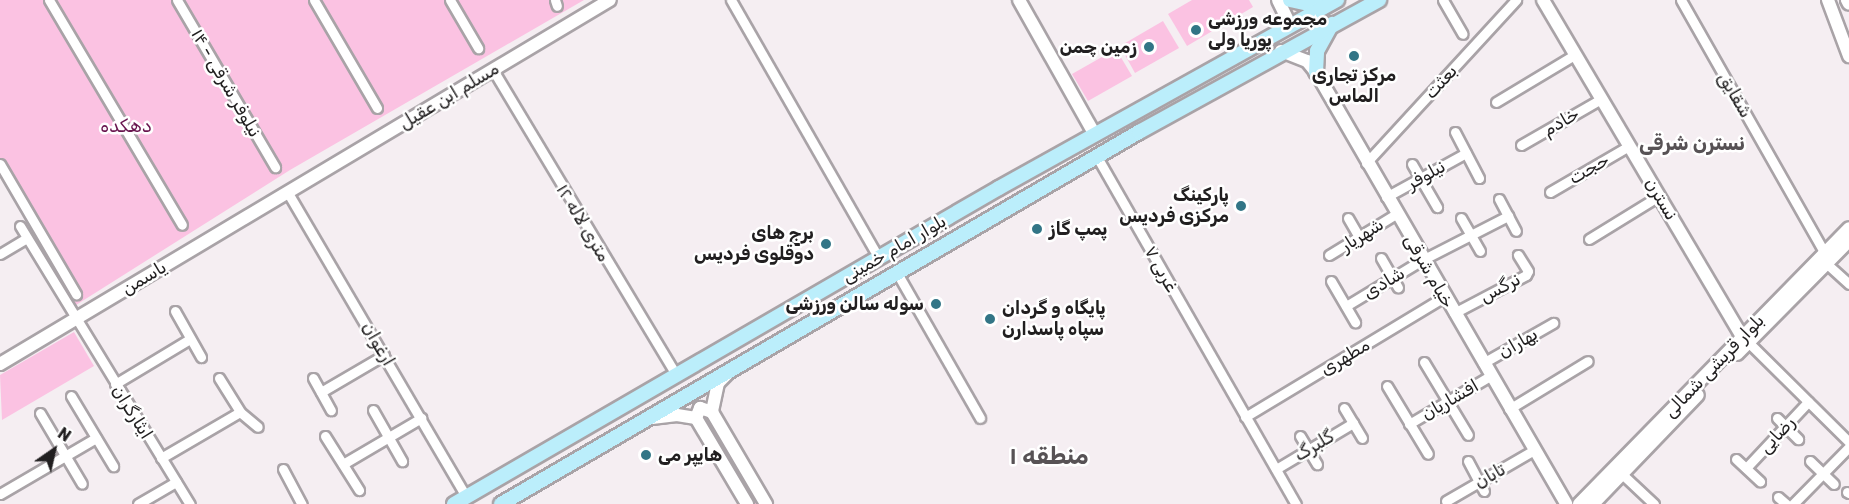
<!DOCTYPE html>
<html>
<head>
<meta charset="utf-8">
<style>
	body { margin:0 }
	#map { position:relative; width:1849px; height:504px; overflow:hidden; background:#f5eef2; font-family:Rubik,"Noto Naskh Arabic",sans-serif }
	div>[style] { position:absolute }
	.green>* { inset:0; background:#fbc2e2 }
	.roads { filter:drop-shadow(2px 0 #a9a3a7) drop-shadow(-2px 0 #a9a3a7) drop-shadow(0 2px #a9a3a7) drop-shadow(0 -2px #a9a3a7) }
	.street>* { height:9px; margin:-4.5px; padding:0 4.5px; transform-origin:4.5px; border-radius:4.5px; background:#fff }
	.secondary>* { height:12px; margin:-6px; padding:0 6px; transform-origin:6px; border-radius:6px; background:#fff }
	.primary>* { height:14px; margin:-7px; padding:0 7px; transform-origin:7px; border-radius:7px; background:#bbeefb }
	.dots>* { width:16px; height:16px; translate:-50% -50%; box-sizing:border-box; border:3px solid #fff; border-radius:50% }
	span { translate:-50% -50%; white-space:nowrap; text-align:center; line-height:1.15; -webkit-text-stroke:5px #fff; paint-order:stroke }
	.poi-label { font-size:18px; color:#211f20; font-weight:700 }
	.left { translate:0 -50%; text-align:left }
	.right { translate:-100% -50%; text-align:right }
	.street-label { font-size:18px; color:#211f20 }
	.park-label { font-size:18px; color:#68144e }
	.neighbourhood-label { font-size:20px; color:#575255; font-weight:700 }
	.district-label { font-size:24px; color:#575255; font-weight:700 }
	.north { position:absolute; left:24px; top:420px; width:60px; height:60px; -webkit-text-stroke:4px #fff; paint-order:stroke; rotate:34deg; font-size:16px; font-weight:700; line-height:24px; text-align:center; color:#211f20 }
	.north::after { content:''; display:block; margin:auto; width:21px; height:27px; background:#211f20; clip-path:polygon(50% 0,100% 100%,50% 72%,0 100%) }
</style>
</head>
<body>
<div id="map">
	<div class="green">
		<i style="clip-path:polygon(0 0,584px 0,290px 170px,76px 305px,0 174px)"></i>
		<i style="clip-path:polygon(1192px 0,1249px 0,1253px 7px,1187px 46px,1168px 14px)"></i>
		<i style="clip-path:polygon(1163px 21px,1179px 48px,1135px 73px,1120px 46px)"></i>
		<i style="clip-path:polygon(1116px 49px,1132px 76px,1088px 101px,1072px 74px)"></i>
		<i style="clip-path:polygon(74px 332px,94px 366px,2px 420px,0 375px)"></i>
		<i style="clip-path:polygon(706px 411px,763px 504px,749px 504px,698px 414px)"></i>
	</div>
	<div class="roads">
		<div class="street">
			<i style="left:49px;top:0;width:261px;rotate:59.4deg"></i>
			<i style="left:177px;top:0;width:194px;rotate:59.6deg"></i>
			<i style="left:314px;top:0;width:125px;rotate:59.7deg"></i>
			<i style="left:450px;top:0;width:56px;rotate:59.7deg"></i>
			<i style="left:555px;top:0;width:6px;rotate:72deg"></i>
			<i style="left:731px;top:0;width:297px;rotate:60.2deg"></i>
			<i style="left:1443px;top:0;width:39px;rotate:60deg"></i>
			<i style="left:1681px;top:0;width:290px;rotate:60.4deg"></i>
			<i style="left:493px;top:70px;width:356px;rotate:59deg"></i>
			<i style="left:1496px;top:102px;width:93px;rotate:-31deg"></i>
			<i style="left:1455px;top:132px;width:52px;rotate:62.4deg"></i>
			<i style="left:1521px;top:145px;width:92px;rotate:-29.9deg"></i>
			<i style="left:1097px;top:157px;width:400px;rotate:60.2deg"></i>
			<i style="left:1366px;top:163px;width:222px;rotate:-47.4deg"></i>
			<i style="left:0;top:164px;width:151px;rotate:59.7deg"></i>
			<i style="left:1412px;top:164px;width:50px;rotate:59.8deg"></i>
			<i style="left:1550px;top:192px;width:91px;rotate:-30.2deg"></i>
			<i style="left:288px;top:193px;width:352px;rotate:59.6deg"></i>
			<i style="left:1386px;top:197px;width:91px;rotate:-28.8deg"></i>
			<i style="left:1499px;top:199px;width:36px;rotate:62deg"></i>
			<i style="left:1348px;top:218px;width:22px;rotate:60deg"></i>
			<i style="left:1461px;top:218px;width:38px;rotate:60deg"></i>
			<i style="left:20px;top:226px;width:326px;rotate:58.6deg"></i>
			<i style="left:1589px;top:239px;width:82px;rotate:-31.6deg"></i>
			<i style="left:0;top:254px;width:31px;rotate:-31deg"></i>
			<i style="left:1329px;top:255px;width:79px;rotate:-31.5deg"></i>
			<i style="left:1381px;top:258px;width:34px;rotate:60deg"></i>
			<i style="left:1827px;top:264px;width:30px;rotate:42deg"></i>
			<i style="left:897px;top:273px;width:167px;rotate:60.2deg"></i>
			<i style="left:1331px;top:281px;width:48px;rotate:59.7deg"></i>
			<i style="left:1346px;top:306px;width:89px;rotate:-31.2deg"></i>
			<i style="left:1422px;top:260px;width:97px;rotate:-27.1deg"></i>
			<i style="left:175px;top:311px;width:53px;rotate:60.5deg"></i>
			<i style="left:1454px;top:313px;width:81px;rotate:-27.8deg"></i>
			<i style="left:1526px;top:275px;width:4px;rotate:-63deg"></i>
			<i style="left:1528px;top:271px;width:19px;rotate:-122deg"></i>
			<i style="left:1748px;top:342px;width:142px;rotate:44.7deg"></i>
			<i style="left:1424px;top:362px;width:85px;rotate:58.9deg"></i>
			<i style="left:1483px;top:363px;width:81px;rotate:-29.7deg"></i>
			<i style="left:219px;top:378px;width:40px;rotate:58deg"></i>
			<i style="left:313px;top:378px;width:37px;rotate:61deg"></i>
			<i style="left:115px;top:384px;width:87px;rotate:-31deg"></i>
			<i style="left:1387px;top:386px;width:79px;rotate:58.9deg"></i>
			<i style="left:321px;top:392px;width:73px;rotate:-30.4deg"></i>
			<i style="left:71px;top:396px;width:82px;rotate:59deg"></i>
			<i style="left:1344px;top:408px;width:35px;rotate:59deg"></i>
			<i style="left:1509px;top:409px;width:92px;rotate:-31.3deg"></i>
			<i style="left:373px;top:410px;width:59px;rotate:60.4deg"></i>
			<i style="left:40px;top:413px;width:82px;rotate:59.4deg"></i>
			<i style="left:1245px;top:417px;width:232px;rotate:-31.1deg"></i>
			<i style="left:1777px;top:418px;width:30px;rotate:45deg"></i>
			<i style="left:1409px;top:424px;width:94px;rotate:-30.7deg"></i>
			<i style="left:325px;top:436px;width:64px;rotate:57.8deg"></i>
			<i style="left:1300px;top:436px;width:33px;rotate:59deg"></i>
			<i style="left:161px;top:458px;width:91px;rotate:-30.2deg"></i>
			<i style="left:240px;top:412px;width:23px;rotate:40deg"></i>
			<i style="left:1736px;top:459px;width:33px;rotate:43deg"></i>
			<i style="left:1468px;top:461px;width:34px;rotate:62deg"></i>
			<i style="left:1810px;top:461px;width:33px;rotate:44deg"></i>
			<i style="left:343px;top:464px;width:91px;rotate:-30.5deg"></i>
			<i style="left:1746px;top:468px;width:91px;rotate:-46.8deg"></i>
			<i style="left:283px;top:469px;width:40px;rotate:62deg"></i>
			<i style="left:1276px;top:469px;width:90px;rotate:-30.9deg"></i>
			<i style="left:1622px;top:474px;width:44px;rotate:43.2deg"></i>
			<i style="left:1847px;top:492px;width:2px;rotate:27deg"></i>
			<i style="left:0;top:494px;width:111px;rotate:-30.3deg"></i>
			<i style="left:1778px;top:497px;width:11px;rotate:41deg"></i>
			<i style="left:1446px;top:501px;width:102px;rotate:-30.1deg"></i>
			<i style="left:138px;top:504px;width:44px;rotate:-30.1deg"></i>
			<i style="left:1793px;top:504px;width:80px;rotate:-45.5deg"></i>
		</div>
		<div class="secondary">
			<i style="left:1019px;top:0;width:155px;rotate:60.6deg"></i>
			<i style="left:1278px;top:0;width:28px;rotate:64deg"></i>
			<i style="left:1543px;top:0;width:391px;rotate:59.4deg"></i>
			<i style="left:1828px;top:0;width:60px;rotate:69.4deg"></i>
			<i style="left:1847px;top:0;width:4px;rotate:63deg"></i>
			<i style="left:1281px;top:51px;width:28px;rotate:21deg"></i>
			<i style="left:1307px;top:61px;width:14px;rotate:51deg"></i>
			<i style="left:1316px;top:72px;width:499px;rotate:59.9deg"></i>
			<i style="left:1737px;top:354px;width:159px;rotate:-45.3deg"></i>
			<i style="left:0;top:364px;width:710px;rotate:-30.83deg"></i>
			<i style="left:727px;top:374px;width:13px;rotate:135deg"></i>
			<i style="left:718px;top:383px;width:30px;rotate:102deg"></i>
			<i style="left:712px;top:412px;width:107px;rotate:59.6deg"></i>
			<i style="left:652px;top:418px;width:25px;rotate:-7deg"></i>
			<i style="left:677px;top:415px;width:19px;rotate:9deg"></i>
			<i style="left:696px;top:418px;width:100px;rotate:59.3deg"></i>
			<i style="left:696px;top:418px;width:11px;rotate:-68deg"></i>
			<i style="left:700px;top:408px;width:13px;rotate:18deg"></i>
			<i style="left:1579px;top:504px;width:386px;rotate:-45.6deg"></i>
			<i style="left:1593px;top:504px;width:151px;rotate:-46.1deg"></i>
		</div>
		<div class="primary">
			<i style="left:1290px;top:0;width:34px;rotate:12deg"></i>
			<i style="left:1316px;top:72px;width:21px;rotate:-87deg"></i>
			<i style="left:1317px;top:51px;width:31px;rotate:-61deg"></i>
			<i style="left:454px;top:504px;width:630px;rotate:-30.11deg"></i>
			<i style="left:999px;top:188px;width:387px;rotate:-29.1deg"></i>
			<i style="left:501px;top:504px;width:739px;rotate:-30.25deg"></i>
			<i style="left:1139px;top:132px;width:274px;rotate:-28.8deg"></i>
		</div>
	</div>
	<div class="dots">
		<i style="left:1196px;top:30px;background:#327586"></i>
		<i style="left:1149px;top:47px;background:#327586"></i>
		<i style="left:1354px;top:56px;background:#327586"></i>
		<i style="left:1241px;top:206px;background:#327586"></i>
		<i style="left:1037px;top:229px;background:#327586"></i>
		<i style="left:826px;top:244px;background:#327586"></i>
		<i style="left:936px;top:304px;background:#327586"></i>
		<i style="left:990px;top:319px;background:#327586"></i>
		<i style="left:646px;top:455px;background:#327586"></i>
	</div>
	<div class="poi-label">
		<span class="left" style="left:1208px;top:30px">مجموعه ورزشی<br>پوریا ولی</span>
		<span class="right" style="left:1137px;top:47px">زمین چمن</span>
		<span style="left:1354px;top:86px">مرکز تجاری<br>الماس</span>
		<span class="right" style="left:1229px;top:206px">پارکینگ<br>مرکزی فردیس</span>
		<span class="left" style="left:1049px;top:229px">پمپ گاز</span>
		<span class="right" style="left:814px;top:244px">برج های<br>دوقلوی فردیس</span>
		<span class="right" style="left:924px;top:304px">سوله سالن ورزشی</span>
		<span class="left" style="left:1002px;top:319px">پایگاه و گردان<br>سپاه پاسدارن</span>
		<span class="left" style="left:658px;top:455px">هایپر می</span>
	</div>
	<div class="street-label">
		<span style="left:1441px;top:82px;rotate:-48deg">بعثت</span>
		<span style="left:226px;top:83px;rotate:60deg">نیلوفر شرقی - ۱۴</span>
		<span style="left:1735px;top:95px;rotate:60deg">شقایق</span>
		<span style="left:449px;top:96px;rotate:-31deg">مسلم ابن عقیل</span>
		<span style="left:1561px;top:122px;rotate:-30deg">خادم</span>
		<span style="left:1589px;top:169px;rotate:-30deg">حجت</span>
		<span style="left:1426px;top:175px;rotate:-29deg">نیلوفر</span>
		<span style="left:1661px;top:199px;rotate:59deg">نسترن</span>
		<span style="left:583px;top:223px;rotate:59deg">۱۲ متری لاله</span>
		<span style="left:1362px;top:235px;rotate:-32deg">شهریار</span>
		<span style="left:894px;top:249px;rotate:-30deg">بلوار امام خمینی</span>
		<span style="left:1161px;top:269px;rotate:61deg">۷ غربی</span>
		<span style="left:1429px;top:271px;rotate:60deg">خیام شرقی</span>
		<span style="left:144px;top:278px;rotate:-31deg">یاسمن</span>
		<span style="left:1384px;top:283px;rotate:-31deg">شادی</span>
		<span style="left:1500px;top:288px;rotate:-28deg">نرگس</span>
		<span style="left:1518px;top:343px;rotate:-30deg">بهاران</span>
		<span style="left:378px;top:344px;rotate:60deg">ارغوان</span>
		<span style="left:1345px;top:357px;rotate:-31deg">مطهری</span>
		<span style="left:1714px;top:366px;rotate:-46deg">بلوار قریشی شمالی</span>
		<span style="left:1450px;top:400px;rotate:-30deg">افشاریان</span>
		<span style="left:132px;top:412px;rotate:58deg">ایثارگران</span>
		<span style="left:1777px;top:435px;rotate:-47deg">رضایی</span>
		<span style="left:1314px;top:446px;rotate:-31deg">گلبرگ</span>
		<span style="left:1490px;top:476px;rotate:-30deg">تابان</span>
	</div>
	<div class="park-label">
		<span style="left:126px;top:126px">دهکده</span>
	</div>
	<div class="neighbourhood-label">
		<span style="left:1692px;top:143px">نسترن شرقی</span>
	</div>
	<div class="district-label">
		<span style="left:1049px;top:457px">منطقه ۱</span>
	</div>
	<div class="north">N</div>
</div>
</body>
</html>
